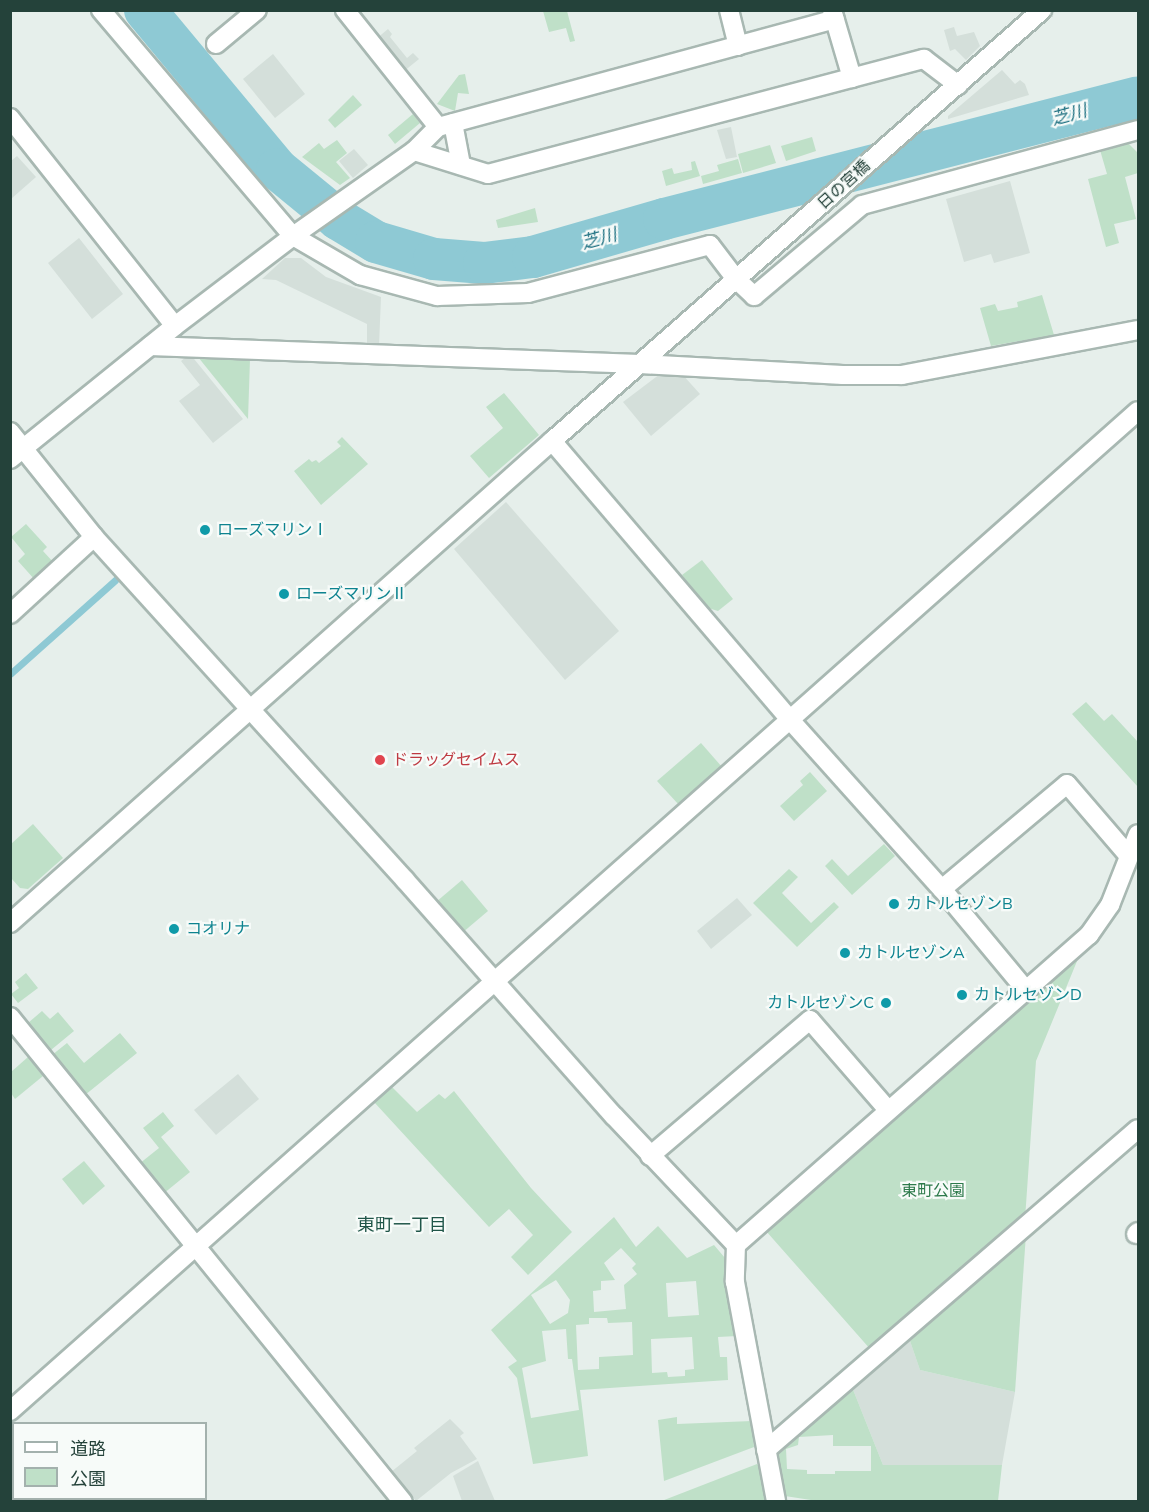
<!DOCTYPE html>
<html>
<head>
<meta charset="utf-8">
<style>
	body { margin:0 }
	#map { position:relative; width:1149px; height:1512px; overflow:hidden; background:#e6efeb; font-family:"Nunito Sans","Noto Sans JP",sans-serif }
	div>[style] { position:absolute }
	.built>* { inset:0; background:#d4dfda }
	.green>* { inset:0; background:#bfe0c8 }
	.stream>* { height:7px; margin:-3.5px; padding:0 3.5px; transform-origin:3.5px; border-radius:3.5px; background:#8ec9d4 }
	.river>* { height:42px; margin:-21px; padding:0 21px; transform-origin:21px; border-radius:21px; background:#8ec9d4 }
	.roads { filter:drop-shadow(2px 0 #a8b8b2) drop-shadow(-2px 0 #a8b8b2) drop-shadow(0 2px #a8b8b2) drop-shadow(0 -2px #a8b8b2) }
	.minor>* { height:18px; margin:-9px; padding:0 9px; transform-origin:9px; border-radius:9px; background:#fff }
	.tertiary>* { height:18px; margin:-9px; padding:0 9px; transform-origin:9px; border-radius:9px; background:#fff }
	.dots>* { width:16px; height:16px; translate:-50% -50%; box-sizing:border-box; border:3px solid #f7fbf9; border-radius:50% }
	span { translate:-50% -50%; white-space:nowrap; text-align:center; line-height:1.15; -webkit-text-stroke:4.5px #f7fbf9; paint-order:stroke }
	.street-label { font-size:16px; color:#24423a }
	.culture-label { font-size:16px; color:#0d838f }
	.left { translate:0 -50%; text-align:left }
	.right { translate:-100% -50%; text-align:right }
	.health-label { font-size:16px; color:#be3a42 }
	.park-label { font-size:16px; color:#2d7a4b }
	.water-label { font-size:18px; color:#1c6f80; font-style:italic }
	.neighbourhood-label { font-size:18px; color:#1f5548 }
	.frame { position:absolute; inset:0; border:12px solid #24423a; pointer-events:none }
	.legend { position:absolute; left:12px; top:1422px; width:195px; height:78px; box-sizing:border-box; background:#f7fbf9; border:2px solid #a3b1ad; margin:0; padding:8px 10px; list-style:none; font-size:18px; color:#24423a }
	.legend li { display:flex; align-items:center; gap:12px; height:30px }
	.legend b { width:30px; border:2px solid #a3b1ad }
</style>
</head>
<body>
<div id="map">
	<div class="built">
		<i style="clip-path:polygon(954px 27px,957px 36px,974px 32px,980px 46px,966px 60px,955px 49px,950px 51px,944px 30px)"></i>
		<i style="clip-path:polygon(388px 29px,392px 34px,390px 37px,407px 58px,413px 53px,419px 59px,403px 72px,376px 39px)"></i>
		<i style="clip-path:polygon(273px 54px,305px 94px,275px 118px,243px 79px)"></i>
		<i style="clip-path:polygon(1002px 70px,1015px 84px,1020px 80px,1025px 84px,1029px 95px,948px 119px,948px 116px)"></i>
		<i style="clip-path:polygon(731px 127px,737px 157px,726px 159px,717px 130px)"></i>
		<i style="clip-path:polygon(354px 149px,368px 165px,353px 178px,339px 161px)"></i>
		<i style="clip-path:polygon(17px 156px,36px 177px,11px 199px,11px 161px)"></i>
		<i style="clip-path:polygon(1010px 181px,1030px 253px,994px 263px,991px 254px,964px 262px,946px 199px)"></i>
		<i style="clip-path:polygon(79px 238px,123px 294px,92px 319px,48px 263px)"></i>
		<i style="clip-path:polygon(285px 258px,301px 258px,326px 277px,381px 297px,379px 346px,367px 345px,367px 324px,276px 280px,262px 279px)"></i>
		<i style="clip-path:polygon(190px 354px,243px 419px,213px 443px,179px 401px,200px 385px,181px 361px)"></i>
		<i style="clip-path:polygon(660px 374px,682px 374px,700px 394px,651px 436px,623px 402px)"></i>
		<i style="clip-path:polygon(506px 502px,619px 631px,565px 680px,454px 549px)"></i>
		<i style="clip-path:polygon(737px 898px,752px 915px,711px 949px,697px 931px)"></i>
		<i style="clip-path:polygon(238px 1074px,259px 1099px,216px 1135px,194px 1110px)"></i>
		<i style="clip-path:polygon(910px 1341px,920px 1370px,1015px 1392px,1002px 1465px,883px 1465px,852px 1387px)"></i>
		<i style="clip-path:polygon(450px 1419px,464px 1433px,460px 1436px,477px 1459px,451px 1473px,416px 1501px,391px 1472px,417px 1451px,414px 1448px)"></i>
		<i style="clip-path:polygon(478px 1461px,495px 1501px,462px 1501px,453px 1476px)"></i>
	</div>
	<div class="green">
		<i style="clip-path:polygon(543px 11px,567px 11px,575px 41px,570px 42px,566px 28px,549px 32px)"></i>
		<i style="clip-path:polygon(465px 74px,469px 94px,458px 93px,455px 111px,437px 104px,459px 75px)"></i>
		<i style="clip-path:polygon(353px 95px,362px 105px,335px 128px,328px 120px)"></i>
		<i style="clip-path:polygon(413px 114px,420px 123px,395px 144px,388px 135px)"></i>
		<i style="clip-path:polygon(812px 137px,816px 151px,786px 161px,781px 146px)"></i>
		<i style="clip-path:polygon(337px 140px,347px 153px,336px 162px,350px 178px,340px 185px,302px 157px,319px 143px,324px 149px)"></i>
		<i style="clip-path:polygon(1128px 143px,1138px 153px,1138px 173px,1125px 177px,1136px 219px,1114px 224px,1119px 243px,1106px 247px,1088px 179px,1107px 174px,1100px 150px)"></i>
		<i style="clip-path:polygon(770px 145px,776px 163px,743px 173px,738px 154px)"></i>
		<i style="clip-path:polygon(738px 159px,742px 173px,703px 184px,701px 176px,719px 171px,717px 165px)"></i>
		<i style="clip-path:polygon(695px 161px,700px 176px,666px 186px,662px 171px,672px 168px,674px 174px,692px 170px,691px 162px)"></i>
		<i style="clip-path:polygon(535px 208px,538px 222px,498px 228px,496px 220px)"></i>
		<i style="clip-path:polygon(1042px 295px,1054px 335px,991px 346px,980px 308px,995px 304px,998px 311px,1018px 307px,1017px 302px)"></i>
		<i style="clip-path:polygon(198px 357px,250px 359px,248px 419px)"></i>
		<i style="clip-path:polygon(504px 393px,539px 435px,489px 478px,470px 456px,503px 428px,486px 407px)"></i>
		<i style="clip-path:polygon(342px 437px,368px 464px,321px 505px,294px 471px,309px 459px,312px 462px,316px 460px,319px 463px,341px 446px,337px 442px)"></i>
		<i style="clip-path:polygon(26px 524px,47px 547px,43px 551px,54px 563px,35px 580px,18px 561px,25px 554px,11px 537px)"></i>
		<i style="clip-path:polygon(702px 560px,733px 599px,718px 611px,705px 607px,682px 575px)"></i>
		<i style="clip-path:polygon(1086px 702px,1104px 721px,1112px 714px,1138px 742px,1138px 787px,1072px 714px)"></i>
		<i style="clip-path:polygon(701px 743px,722px 767px,679px 805px,657px 781px)"></i>
		<i style="clip-path:polygon(810px 772px,827px 791px,794px 821px,780px 806px,803px 785px,800px 781px)"></i>
		<i style="clip-path:polygon(33px 824px,63px 858px,28px 889px,20px 888px,11px 878px,11px 844px)"></i>
		<i style="clip-path:polygon(884px 844px,895px 856px,852px 895px,825px 866px,832px 859px,848px 876px)"></i>
		<i style="clip-path:polygon(789px 869px,798px 877px,782px 893px,811px 923px,834px 902px,839px 907px,797px 947px,753px 903px)"></i>
		<i style="clip-path:polygon(462px 880px,488px 911px,462px 933px,436px 902px)"></i>
		<i style="clip-path:polygon(1082px 949px,1036px 1061px,1025px 1219px,871px 1350px,766px 1231px)"></i>
		<i style="clip-path:polygon(26px 973px,38px 988px,18px 1003px,11px 994px,19px 988px,15px 982px)"></i>
		<i style="clip-path:polygon(42px 1011px,50px 1019px,58px 1012px,74px 1031px,51px 1050px,28px 1023px)"></i>
		<i style="clip-path:polygon(120px 1033px,137px 1053px,85px 1095px,52px 1055px,67px 1043px,84px 1063px)"></i>
		<i style="clip-path:polygon(28px 1057px,43px 1076px,15px 1099px,11px 1093px,11px 1072px)"></i>
		<i style="clip-path:polygon(392px 1087px,417px 1112px,439px 1094px,445px 1099px,454px 1091px,531px 1188px,572px 1232px,528px 1275px,511px 1257px,533px 1235px,509px 1209px,489px 1227px,374px 1102px)"></i>
		<i style="clip-path:polygon(163px 1112px,174px 1126px,161px 1137px,190px 1172px,163px 1194px,139px 1164px,159px 1148px,143px 1128px)"></i>
		<i style="clip-path:polygon(84px 1161px,105px 1186px,83px 1205px,62px 1179px)"></i>
		<i style="clip-path:polygon(evenodd,614px 1217px,636px 1247px,658px 1226px,687px 1258px,714px 1245px,725px 1258px,737px 1336px,718px 1337px,720px 1357px,727px 1357px,728px 1380px,580px 1390px,588px 1456px,533px 1464px,517px 1378px,508px 1367px,517px 1361px,491px 1330px,614px 1217px,621px 1248px,636px 1264px,632px 1268px,637px 1274px,624px 1285px,626px 1309px,594px 1312px,593px 1291px,601px 1290px,601px 1281px,615px 1280px,604px 1263px,621px 1248px,614px 1217px,556px 1280px,570px 1300px,568px 1313px,550px 1324px,531px 1295px,556px 1280px,614px 1217px,696px 1281px,699px 1315px,668px 1317px,666px 1283px,696px 1281px,614px 1217px,589px 1318px,607px 1318px,608px 1323px,632px 1322px,633px 1355px,599px 1357px,599px 1369px,578px 1370px,576px 1325px,589px 1324px,589px 1318px,614px 1217px,566px 1329px,568px 1359px,572px 1359px,579px 1410px,531px 1418px,522px 1368px,546px 1361px,542px 1331px,566px 1329px,614px 1217px,692px 1337px,694px 1369px,685px 1370px,685px 1376px,668px 1377px,667px 1372px,652px 1373px,651px 1339px,692px 1337px)"></i>
		<i style="clip-path:polygon(1026px 1234px,1015px 1392px,920px 1370px,910px 1341px)"></i>
		<i style="clip-path:polygon(evenodd,852px 1387px,883px 1465px,1002px 1465px,998px 1501px,824px 1502px,785px 1496px,776px 1456px,852px 1387px,833px 1435px,833px 1446px,871px 1446px,871px 1471px,835px 1471px,835px 1474px,807px 1474px,807px 1470px,787px 1469px,786px 1449px,798px 1445px,799px 1437px,833px 1435px)"></i>
		<i style="clip-path:polygon(677px 1417px,677px 1424px,752px 1421px,754px 1447px,664px 1481px,658px 1420px)"></i>
		<i style="clip-path:polygon(757px 1464px,764px 1470px,769px 1502px,659px 1502px)"></i>
	</div>
	<div class="stream">
		<i style="left:10px;top:674px;width:141px;rotate:-41.8deg"></i>
	</div>
	<div class="river">
		<i style="left:145px;top:10px;width:207px;rotate:50.3deg"></i>
		<i style="left:277px;top:169px;width:79px;rotate:39.3deg"></i>
		<i style="left:338px;top:219px;width:44px;rotate:31.2deg"></i>
		<i style="left:376px;top:242px;width:60px;rotate:16.3deg"></i>
		<i style="left:434px;top:259px;width:50px;rotate:4.6deg"></i>
		<i style="left:484px;top:263px;width:49px;rotate:-7deg"></i>
		<i style="left:533px;top:257px;width:136px;rotate:-16.2deg"></i>
		<i style="left:664px;top:219px;width:489px;rotate:-14.4deg"></i>
	</div>
	<div class="roads">
		<div class="minor">
			<i style="left:101px;top:10px;width:297px;rotate:49.7deg"></i>
			<i style="left:293px;top:236px;width:78px;rotate:30.2deg"></i>
			<i style="left:360px;top:275px;width:80px;rotate:15.3deg"></i>
			<i style="left:437px;top:296px;width:91px;rotate:-1.9deg"></i>
			<i style="left:528px;top:293px;width:188px;rotate:-14.8deg"></i>
			<i style="left:710px;top:245px;width:43px;rotate:52.6deg"></i>
			<i style="left:736px;top:279px;width:25px;rotate:43deg"></i>
			<i style="left:754px;top:296px;width:141px;rotate:-40.1deg"></i>
			<i style="left:862px;top:205px;width:286px;rotate:-15.2deg"></i>
			<i style="left:345px;top:10px;width:149px;rotate:51.5deg"></i>
			<i style="left:729px;top:10px;width:37px;rotate:76deg"></i>
			<i style="left:832px;top:10px;width:71px;rotate:73.6deg"></i>
			<i style="left:216px;top:44px;width:53px;rotate:-39.7deg"></i>
			<i style="left:10px;top:118px;width:265px;rotate:51.6deg"></i>
			<i style="left:453px;top:123px;width:43px;rotate:79.2deg"></i>
			<i style="left:414px;top:151px;width:77px;rotate:17.3deg"></i>
			<i style="left:488px;top:174px;width:451px;rotate:-14.8deg"></i>
			<i style="left:924px;top:59px;width:43px;rotate:37.4deg"></i>
			<i style="left:150px;top:346px;width:490px;rotate:2.1deg"></i>
			<i style="left:640px;top:364px;width:203px;rotate:3.1deg"></i>
			<i style="left:843px;top:375px;width:59px"></i>
			<i style="left:902px;top:375px;width:240px;rotate:-10.8deg"></i>
			<i style="left:10px;top:432px;width:134px;rotate:51.3deg"></i>
			<i style="left:94px;top:537px;width:463px;rotate:47.8deg"></i>
			<i style="left:405px;top:880px;width:315px;rotate:48.5deg"></i>
			<i style="left:614px;top:1116px;width:178px;rotate:46.6deg"></i>
			<i style="left:736px;top:1245px;width:37px;rotate:92deg"></i>
			<i style="left:735px;top:1282px;width:224px;rotate:79.4deg"></i>
			<i style="left:552px;top:441px;width:368px;rotate:49.5deg"></i>
			<i style="left:791px;top:721px;width:226px;rotate:48.1deg"></i>
			<i style="left:942px;top:889px;width:131px;rotate:50.3deg"></i>
			<i style="left:10px;top:459px;width:212px;rotate:-38.9deg"></i>
			<i style="left:175px;top:326px;width:148px;rotate:-37.3deg"></i>
			<i style="left:293px;top:236px;width:148px;rotate:-35.1deg"></i>
			<i style="left:414px;top:151px;width:34px;rotate:-45deg"></i>
			<i style="left:438px;top:127px;width:411px;rotate:-15.2deg"></i>
			<i style="left:10px;top:614px;width:114px;rotate:-42.5deg"></i>
			<i style="left:942px;top:889px;width:163px;rotate:-40deg"></i>
			<i style="left:1067px;top:784px;width:95px;rotate:49.3deg"></i>
			<i style="left:10px;top:1017px;width:624px;rotate:50.98deg"></i>
			<i style="left:650px;top:1156px;width:210px;rotate:-40.4deg"></i>
			<i style="left:810px;top:1020px;width:119px;rotate:49.1deg"></i>
			<i style="left:1136px;top:1234px;width:3px;rotate:-45deg"></i>
			<i style="left:736px;top:1245px;width:470px;rotate:-41.3deg"></i>
			<i style="left:1089px;top:935px;width:37px;rotate:-55deg"></i>
			<i style="left:1110px;top:905px;width:76px;rotate:-68.5deg"></i>
			<i style="left:10px;top:1411px;width:1507px;rotate:-41.56deg"></i>
			<i style="left:766px;top:1450px;width:491px;rotate:-40.8deg"></i>
			<i style="left:10px;top:1453px;width:5px;rotate:37deg"></i>
			<i style="left:50px;top:1498px;width:4px;rotate:63deg"></i>
		</div>
		<div class="tertiary">
			<i style="left:10px;top:923px;width:725px;rotate:-41.65deg"></i>
			<i style="left:552px;top:441px;width:653px;rotate:-41.33deg"></i>
		</div>
	</div>
	<div class="dots">
		<i style="left:205px;top:530px;background:#0f9aa8"></i>
		<i style="left:284px;top:594px;background:#0f9aa8"></i>
		<i style="left:380px;top:760px;background:#e0444e"></i>
		<i style="left:894px;top:904px;background:#0f9aa8"></i>
		<i style="left:174px;top:929px;background:#0f9aa8"></i>
		<i style="left:845px;top:953px;background:#0f9aa8"></i>
		<i style="left:962px;top:995px;background:#0f9aa8"></i>
		<i style="left:886px;top:1003px;background:#0f9aa8"></i>
	</div>
	<div class="street-label">
		<span style="left:844px;top:185px;rotate:-42deg">日の宮橋</span>
	</div>
	<div class="culture-label">
		<span class="left" style="left:217px;top:530px">ローズマリンⅠ</span>
		<span class="left" style="left:296px;top:594px">ローズマリンⅡ</span>
		<span class="left" style="left:906px;top:904px">カトルセゾンB</span>
		<span class="left" style="left:186px;top:929px">コオリナ</span>
		<span class="left" style="left:857px;top:953px">カトルセゾンA</span>
		<span class="left" style="left:974px;top:995px">カトルセゾンD</span>
		<span class="right" style="left:874px;top:1003px">カトルセゾンC</span>
	</div>
	<div class="health-label">
		<span class="left" style="left:392px;top:760px">ドラッグセイムス</span>
	</div>
	<div class="park-label">
		<span style="left:933px;top:1191px">東町公園</span>
	</div>
	<div class="water-label">
		<span style="left:1069px;top:115px;rotate:-15deg">芝川</span>
		<span style="left:599px;top:239px;rotate:-15deg">芝川</span>
	</div>
	<div class="neighbourhood-label">
		<span style="left:402px;top:1225px">東町一丁目</span>
	</div>
	<div class="frame"></div>
	<ul class="legend">
	<li><b style="height:8px;background:#fff"></b>道路</li>
	<li><b style="height:16px;background:#bfe0c8"></b>公園</li>
	</ul>
</div>
</body>
</html>
